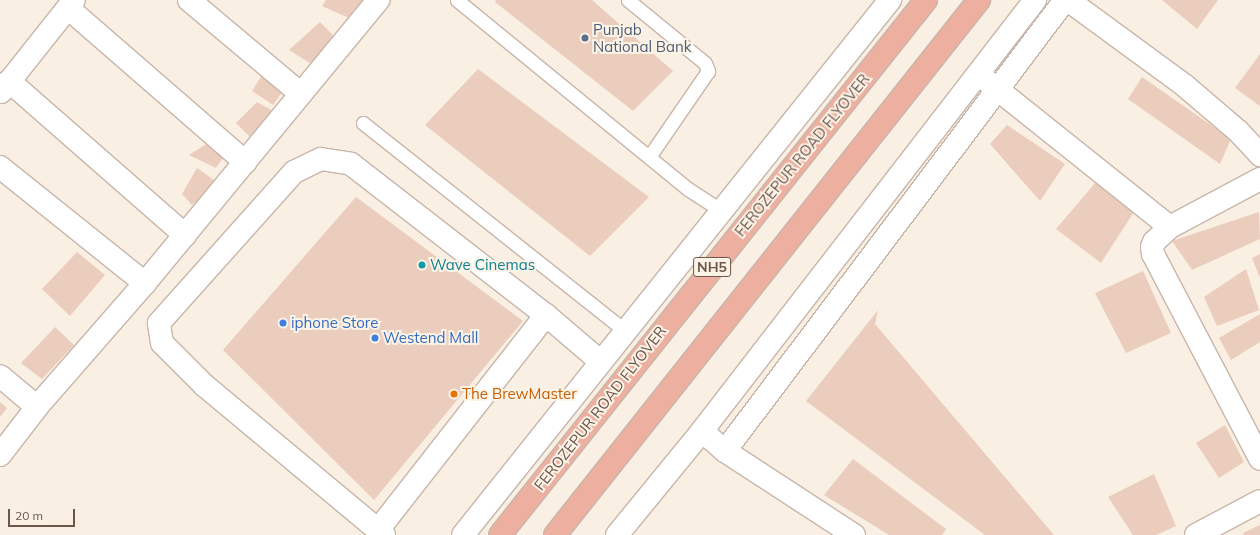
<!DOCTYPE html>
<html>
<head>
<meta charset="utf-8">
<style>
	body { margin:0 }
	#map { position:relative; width:1260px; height:535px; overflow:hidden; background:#f9efe2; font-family:Mulish,sans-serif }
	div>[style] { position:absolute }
	.building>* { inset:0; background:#ebcdbd }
	.roads { filter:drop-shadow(1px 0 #c8b6ab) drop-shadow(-1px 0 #c8b6ab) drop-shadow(0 1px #c8b6ab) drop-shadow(0 -1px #c8b6ab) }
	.lane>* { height:13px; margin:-6.5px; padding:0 6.5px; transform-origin:6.5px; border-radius:6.5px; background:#fff }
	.street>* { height:22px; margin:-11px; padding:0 11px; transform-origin:11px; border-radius:11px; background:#fff }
	.secondary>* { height:22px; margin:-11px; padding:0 11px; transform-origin:11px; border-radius:11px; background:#fff }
	.highway>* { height:22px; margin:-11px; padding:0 11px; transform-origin:11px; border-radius:11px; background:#ecafa0 }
	.dots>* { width:11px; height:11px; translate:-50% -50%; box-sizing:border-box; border:2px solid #fcf3e7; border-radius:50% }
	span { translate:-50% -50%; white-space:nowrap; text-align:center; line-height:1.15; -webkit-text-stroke:4px #fcf3e7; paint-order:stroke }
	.shield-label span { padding:1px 3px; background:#fcf3e7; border:1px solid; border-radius:3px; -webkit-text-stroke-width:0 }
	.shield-label { font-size:14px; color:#6d564c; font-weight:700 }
	.service-label { font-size:15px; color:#4e5e75 }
	.left { translate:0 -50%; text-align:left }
	.street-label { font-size:15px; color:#6d564c }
	.culture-label { font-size:15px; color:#0d838f }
	.shop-label { font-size:15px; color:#366cbe }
	.food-label { font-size:15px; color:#c56008 }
	.scale { position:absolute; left:8px; top:509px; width:67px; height:18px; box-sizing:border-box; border:2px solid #6d564c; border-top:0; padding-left:5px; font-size:12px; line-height:14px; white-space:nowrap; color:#6d564c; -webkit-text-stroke:3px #fcf3e7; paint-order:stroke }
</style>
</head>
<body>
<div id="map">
	<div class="building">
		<i style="clip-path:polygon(326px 0,366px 0,349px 18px,322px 6px)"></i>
		<i style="clip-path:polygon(496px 0,592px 0,673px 71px,633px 111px,495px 2px)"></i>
		<i style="clip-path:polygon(1162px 0,1218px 0,1197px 29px)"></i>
		<i style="clip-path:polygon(320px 22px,335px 37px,313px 65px,289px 50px)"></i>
		<i style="clip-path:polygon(1260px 54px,1260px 106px,1235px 88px)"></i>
		<i style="clip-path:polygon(478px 69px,649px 197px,590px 256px,425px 125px)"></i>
		<i style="clip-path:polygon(262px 75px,283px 91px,273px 105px,252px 91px)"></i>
		<i style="clip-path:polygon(1142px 77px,1231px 139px,1220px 164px,1128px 99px)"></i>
		<i style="clip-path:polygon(257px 102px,275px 112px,250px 137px,236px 123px)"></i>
		<i style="clip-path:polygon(1007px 125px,1065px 164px,1040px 201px,990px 144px)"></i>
		<i style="clip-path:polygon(208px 143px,225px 155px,216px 168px,189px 155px)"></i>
		<i style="clip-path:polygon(197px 168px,218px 183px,192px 205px,182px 194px)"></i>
		<i style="clip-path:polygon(1096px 182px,1134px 212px,1101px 263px,1056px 229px)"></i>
		<i style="clip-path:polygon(356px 197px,523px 321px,374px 500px,223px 350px)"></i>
		<i style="clip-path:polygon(1259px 212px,1260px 239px,1192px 270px,1172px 241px)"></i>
		<i style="clip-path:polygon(77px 252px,105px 275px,70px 316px,42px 289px)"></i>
		<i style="clip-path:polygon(1260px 254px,1260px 278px,1252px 258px)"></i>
		<i style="clip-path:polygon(1246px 269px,1259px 310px,1217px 326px,1204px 297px)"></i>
		<i style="clip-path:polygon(1143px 271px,1171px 333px,1126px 353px,1095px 293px)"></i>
		<i style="clip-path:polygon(878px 310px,875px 324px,1054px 535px,985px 535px,806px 401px)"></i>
		<i style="clip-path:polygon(1260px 314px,1260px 342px,1231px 360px,1219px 338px)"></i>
		<i style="clip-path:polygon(55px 327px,74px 345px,42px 379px,21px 363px)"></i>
		<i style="clip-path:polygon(0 402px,7px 408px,0 417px)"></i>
		<i style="clip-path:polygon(1225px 425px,1244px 462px,1219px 478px,1196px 443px)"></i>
		<i style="clip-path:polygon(853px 459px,946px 529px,942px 535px,889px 535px,824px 495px)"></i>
		<i style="clip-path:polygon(1154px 474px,1176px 526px,1156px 535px,1133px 535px,1108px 497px)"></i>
		<i style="clip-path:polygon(1260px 525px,1260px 535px,1244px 535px,1243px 533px)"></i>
	</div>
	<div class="roads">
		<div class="lane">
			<i style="left:457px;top:0;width:298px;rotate:39.3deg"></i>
			<i style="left:688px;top:189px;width:40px;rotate:32.9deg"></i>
			<i style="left:628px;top:0;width:99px;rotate:39.3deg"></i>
			<i style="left:705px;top:63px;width:9px;rotate:69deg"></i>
			<i style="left:708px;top:71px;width:104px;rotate:124.5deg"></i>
			<i style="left:363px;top:123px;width:335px;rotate:38.4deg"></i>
		</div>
		<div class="street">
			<i style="left:189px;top:0;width:146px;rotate:40deg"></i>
			<i style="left:1068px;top:0;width:144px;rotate:36.2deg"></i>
			<i style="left:1184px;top:85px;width:71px;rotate:40.4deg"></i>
			<i style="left:1238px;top:131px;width:33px;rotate:47deg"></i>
			<i style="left:68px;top:8px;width:235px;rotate:41deg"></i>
			<i style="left:9px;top:81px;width:234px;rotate:41.2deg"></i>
			<i style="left:987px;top:81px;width:234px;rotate:38.6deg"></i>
			<i style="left:1px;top:92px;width:117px;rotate:-51.6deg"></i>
			<i style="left:0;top:167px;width:186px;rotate:38.7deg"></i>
			<i style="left:145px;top:283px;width:164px;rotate:131.1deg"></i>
			<i style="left:37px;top:407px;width:48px;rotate:-140deg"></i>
			<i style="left:1260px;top:179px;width:102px;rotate:151.9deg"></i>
			<i style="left:1170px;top:227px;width:22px;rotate:137deg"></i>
			<i style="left:1154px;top:242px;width:5px;rotate:112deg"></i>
			<i style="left:1152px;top:247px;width:7px;rotate:82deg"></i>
			<i style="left:1153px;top:254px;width:231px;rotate:62.4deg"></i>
			<i style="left:145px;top:283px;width:367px;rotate:-50.5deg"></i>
			<i style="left:702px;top:431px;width:30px;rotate:41deg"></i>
			<i style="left:725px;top:451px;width:154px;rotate:33.1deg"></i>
			<i style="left:725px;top:451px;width:565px;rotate:-52.99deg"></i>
			<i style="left:0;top:455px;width:61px;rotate:-52.4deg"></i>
			<i style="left:378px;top:530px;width:273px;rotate:-52deg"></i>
			<i style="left:384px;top:535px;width:234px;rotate:-140.2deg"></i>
			<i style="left:204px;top:385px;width:59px;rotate:-135deg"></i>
			<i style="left:162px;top:343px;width:20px;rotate:-99deg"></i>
			<i style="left:159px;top:323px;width:203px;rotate:-48.2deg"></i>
			<i style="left:294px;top:172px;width:30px;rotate:-26deg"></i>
			<i style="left:321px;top:159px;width:30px;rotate:9deg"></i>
			<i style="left:351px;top:164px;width:247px;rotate:37.8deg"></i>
			<i style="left:546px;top:315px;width:72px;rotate:40.5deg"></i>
			<i style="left:1196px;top:535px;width:72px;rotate:-28deg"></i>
		</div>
		<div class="secondary">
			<i style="left:463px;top:535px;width:685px;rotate:-51.41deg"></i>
			<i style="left:617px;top:535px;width:134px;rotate:-50.7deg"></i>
			<i style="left:702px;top:431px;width:545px;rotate:-52.31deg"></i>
		</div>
		<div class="highway">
			<i style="left:500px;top:535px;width:684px;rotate:-51.47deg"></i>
			<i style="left:555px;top:535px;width:683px;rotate:-51.6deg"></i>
		</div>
	</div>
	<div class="dots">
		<i style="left:585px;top:38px;background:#5c6f8a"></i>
		<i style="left:422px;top:265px;background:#0f9aa8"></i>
		<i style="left:283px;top:323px;background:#3f7fe0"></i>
		<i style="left:375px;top:338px;background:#3f7fe0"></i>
		<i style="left:454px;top:394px;background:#e8710a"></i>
	</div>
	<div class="shield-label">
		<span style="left:712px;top:267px">NH5</span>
	</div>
	<div class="service-label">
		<span class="left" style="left:593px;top:38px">Punjab<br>National Bank</span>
	</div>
	<div class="street-label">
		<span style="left:802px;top:155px;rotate:-51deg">FEROZEPUR ROAD FLYOVER</span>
		<span style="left:600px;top:408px;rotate:-52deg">FEROZEPUR ROAD FLYOVER</span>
	</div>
	<div class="culture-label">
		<span class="left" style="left:430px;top:265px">Wave Cinemas</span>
	</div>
	<div class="shop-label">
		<span class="left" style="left:291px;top:323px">iphone Store</span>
		<span class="left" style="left:383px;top:338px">Westend Mall</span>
	</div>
	<div class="food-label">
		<span class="left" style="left:462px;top:394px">The BrewMaster</span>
	</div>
	<div class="scale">20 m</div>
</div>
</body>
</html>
